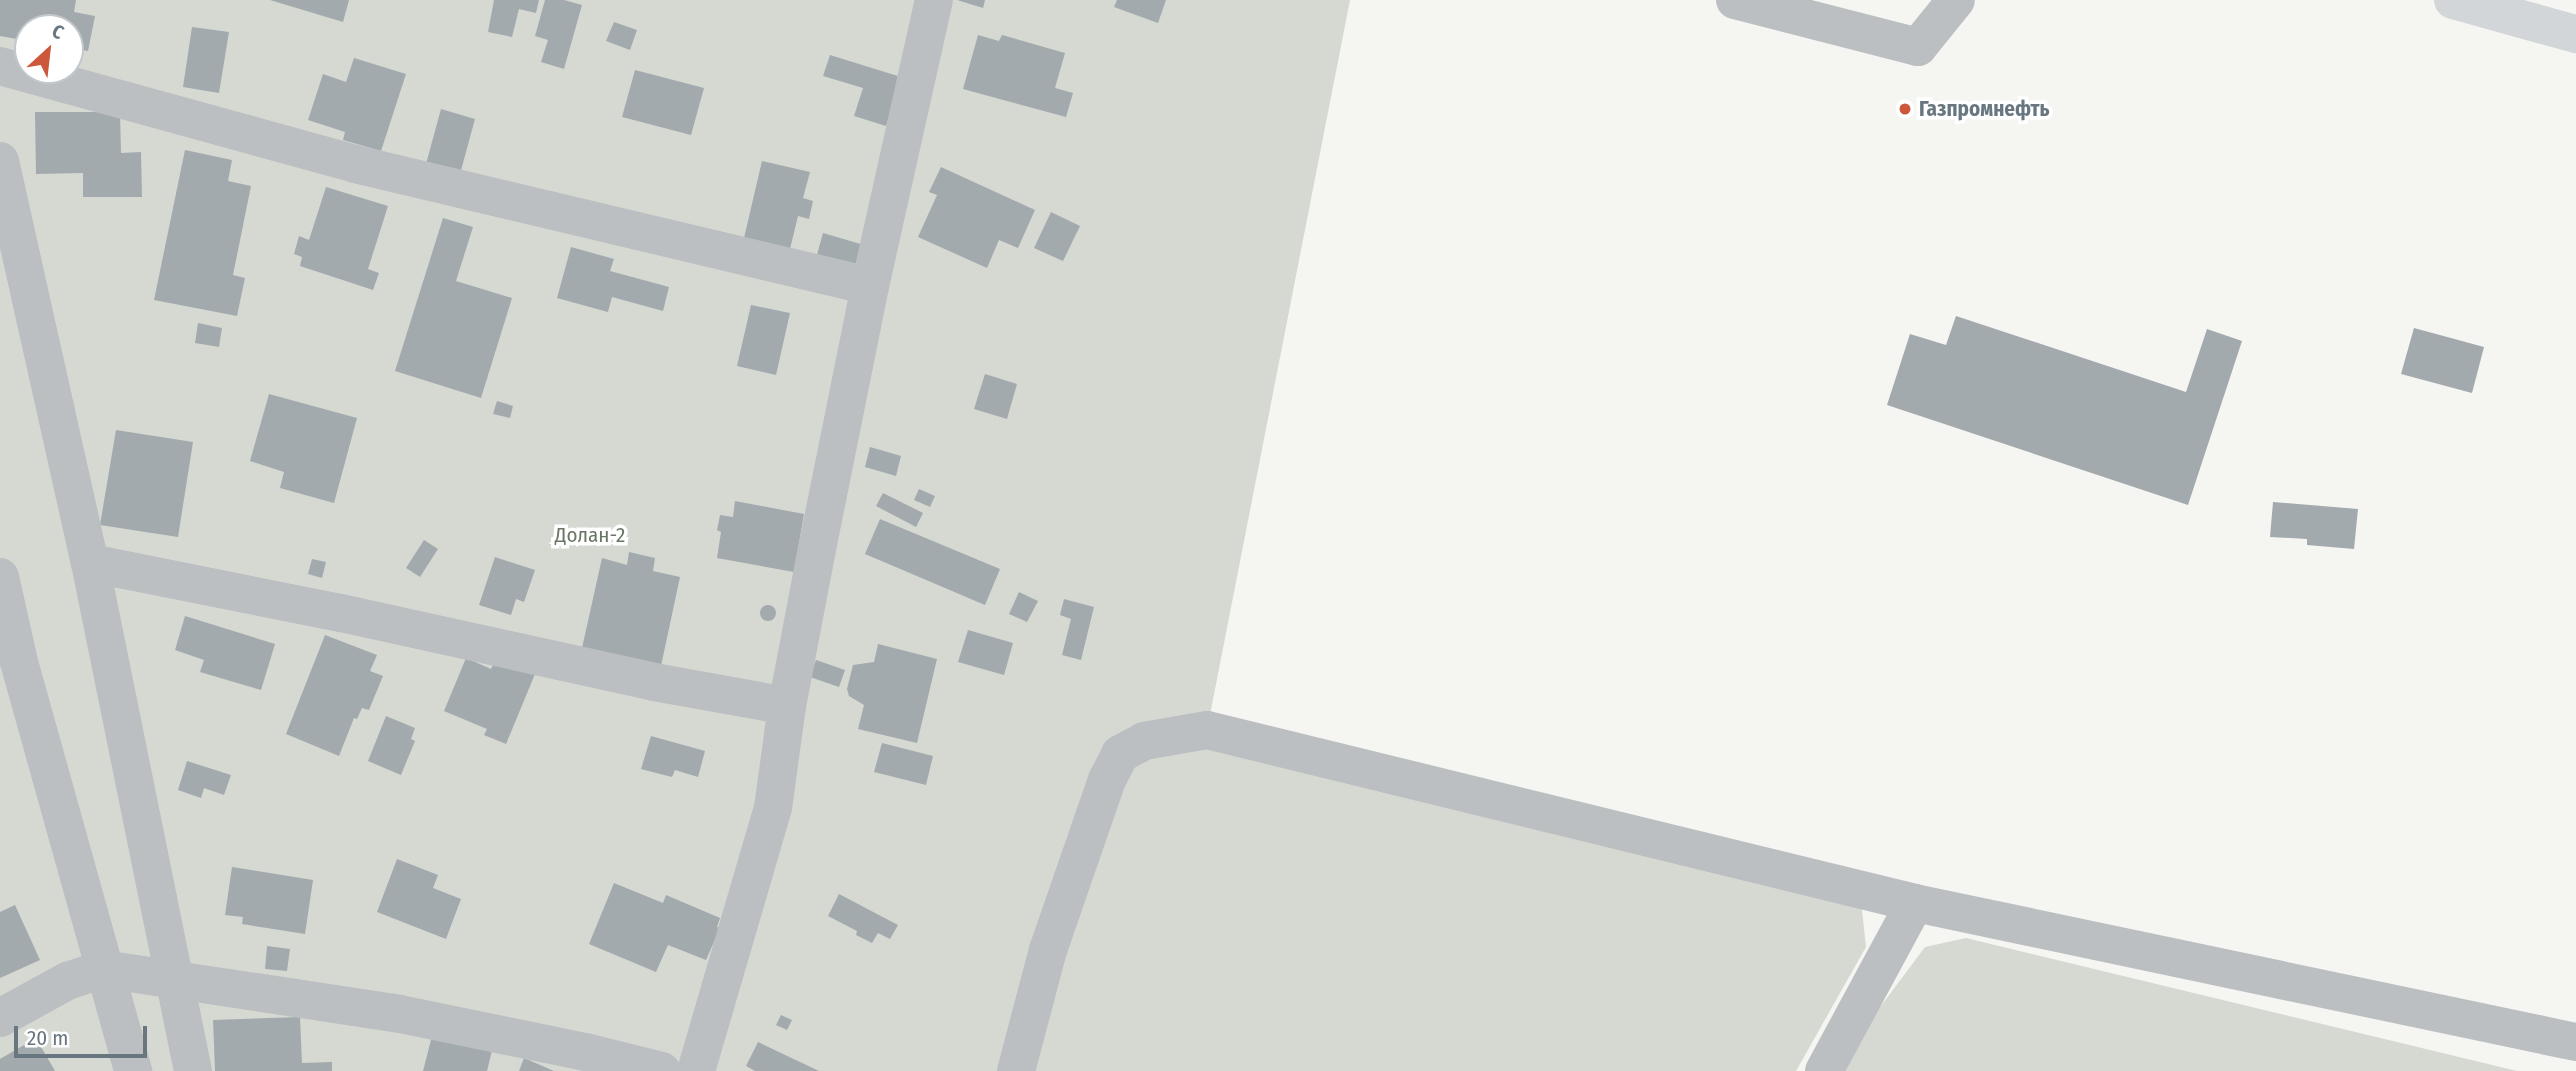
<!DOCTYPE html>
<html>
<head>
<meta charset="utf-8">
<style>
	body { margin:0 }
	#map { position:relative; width:2576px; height:1071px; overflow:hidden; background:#f5f5f2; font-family:"Fira Sans Condensed",sans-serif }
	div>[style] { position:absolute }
	.green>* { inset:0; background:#d5d9d2 }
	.building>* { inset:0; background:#a3aaae }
	.round { border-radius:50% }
	.minor>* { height:38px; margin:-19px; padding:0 19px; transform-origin:19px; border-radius:19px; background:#bbbfc2 }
	.major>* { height:38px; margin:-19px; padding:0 19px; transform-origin:19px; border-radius:19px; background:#d2d6d9 }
	.dots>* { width:19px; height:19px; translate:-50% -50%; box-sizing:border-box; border:4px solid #fff; border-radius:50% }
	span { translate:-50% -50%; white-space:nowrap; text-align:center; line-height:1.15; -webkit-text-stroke:7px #fff; paint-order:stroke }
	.poi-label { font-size:21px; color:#68767f; font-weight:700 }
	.left { translate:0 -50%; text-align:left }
	.park-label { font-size:21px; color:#6a7766 }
	.north { position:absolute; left:14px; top:14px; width:70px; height:70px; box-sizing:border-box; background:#fff; border:2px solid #c3c8cc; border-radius:50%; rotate:27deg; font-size:19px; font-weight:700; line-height:28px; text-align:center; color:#68767f }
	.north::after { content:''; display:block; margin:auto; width:24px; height:32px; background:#cc573c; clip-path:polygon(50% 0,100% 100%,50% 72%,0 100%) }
	.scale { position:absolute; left:14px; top:1026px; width:133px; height:32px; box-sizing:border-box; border:4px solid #68767f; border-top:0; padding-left:9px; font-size:21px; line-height:24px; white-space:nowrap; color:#68767f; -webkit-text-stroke:5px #fff; paint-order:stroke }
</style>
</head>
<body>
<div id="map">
	<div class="green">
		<i style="clip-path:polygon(evenodd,0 0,1350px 0,1207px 730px,1120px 755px,1016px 1071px,0 1071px,0 0,28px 28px,70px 28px,70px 70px,28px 70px,28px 28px)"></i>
		<i style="clip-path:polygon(1204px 745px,1861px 901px,1866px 947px,1796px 1071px,1033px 1071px,1077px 913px,1124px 770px,1155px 751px)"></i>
		<i style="clip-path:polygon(1966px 938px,2517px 1071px,1841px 1071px,1872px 1018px,1925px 947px)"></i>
	</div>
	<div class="building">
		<i style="clip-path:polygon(0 0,76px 0,74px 12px,95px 16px,88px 51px,70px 48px,70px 28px,28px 28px,28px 41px,0 36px)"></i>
		<i style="clip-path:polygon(270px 0,349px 0,343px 22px)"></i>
		<i style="clip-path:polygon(494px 0,539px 0,536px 13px,519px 9px,512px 37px,488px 32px)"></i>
		<i style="clip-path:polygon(545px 0,564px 0,582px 5px,564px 69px,541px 62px,548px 40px,535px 36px)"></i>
		<i style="clip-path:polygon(957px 0,985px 0,983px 8px)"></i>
		<i style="clip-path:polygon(1117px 0,1166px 0,1158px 23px,1114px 7px)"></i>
		<i style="clip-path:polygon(614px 22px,637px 30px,630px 50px,606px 41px)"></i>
		<i style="clip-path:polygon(192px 27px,229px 32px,219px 93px,183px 87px)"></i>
		<i style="clip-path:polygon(978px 35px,999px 41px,1002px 35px,1065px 53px,1055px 88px,1073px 93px,1066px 117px,963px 89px)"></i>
		<i style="clip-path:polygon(830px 55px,901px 77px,886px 126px,854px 116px,863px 88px,823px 76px)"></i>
		<i style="clip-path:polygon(354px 58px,406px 74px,381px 151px,343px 140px,345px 132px,308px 120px,323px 74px,346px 82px)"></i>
		<i style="clip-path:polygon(635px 70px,704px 88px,691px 135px,622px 117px)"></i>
		<i style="clip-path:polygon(441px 109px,475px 119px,460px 174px,426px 164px)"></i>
		<i style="clip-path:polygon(35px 112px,120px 112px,121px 153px,141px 152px,142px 197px,83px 197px,83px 173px,36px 174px)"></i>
		<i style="clip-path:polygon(185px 150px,232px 160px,228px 181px,251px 186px,233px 275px,245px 278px,237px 316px,154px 300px)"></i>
		<i style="clip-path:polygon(762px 161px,810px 172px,803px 198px,813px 201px,809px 219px,798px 216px,790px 249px,744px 238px)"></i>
		<i style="clip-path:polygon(941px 167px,1035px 210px,1018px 248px,999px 240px,987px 268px,918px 237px,937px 195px,929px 192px)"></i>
		<i style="clip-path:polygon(326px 187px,388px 206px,368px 269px,379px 273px,373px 290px,300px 266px,302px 257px,294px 254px,299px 236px,309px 240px)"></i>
		<i style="clip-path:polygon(1051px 212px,1080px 226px,1063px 261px,1034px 248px)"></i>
		<i style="clip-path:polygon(443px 218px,473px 227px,456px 281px,512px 298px,481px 398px,395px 371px)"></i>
		<i style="clip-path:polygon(823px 233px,864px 245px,855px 273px,815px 262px)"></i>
		<i style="clip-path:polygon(571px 247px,614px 259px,610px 271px,669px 287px,663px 311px,612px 297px,608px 312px,557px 298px)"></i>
		<i style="clip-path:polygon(751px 305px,790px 313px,776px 375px,737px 366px)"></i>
		<i style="clip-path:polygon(1956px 316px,2186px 392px,2207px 329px,2242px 341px,2188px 505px,1887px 405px,1910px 334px,1946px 345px)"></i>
		<i style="clip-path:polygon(198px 323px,222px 328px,219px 347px,195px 343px)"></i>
		<i style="clip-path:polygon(2414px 328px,2484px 347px,2472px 393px,2401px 374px)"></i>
		<i style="clip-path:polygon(985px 374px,1017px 384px,1007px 419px,974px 409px)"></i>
		<i style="clip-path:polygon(269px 394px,357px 418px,334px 503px,280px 488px,284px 472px,250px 461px)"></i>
		<i style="clip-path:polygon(497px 401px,513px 406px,510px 418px,493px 414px)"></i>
		<i style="clip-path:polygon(116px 430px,193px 442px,178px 537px,100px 525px)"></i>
		<i style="clip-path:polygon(870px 447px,901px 456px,896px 476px,865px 467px)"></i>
		<i style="clip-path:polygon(919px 489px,935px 496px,930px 507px,914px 500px)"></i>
		<i style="clip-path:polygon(883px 493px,923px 513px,916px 527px,876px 506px)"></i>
		<i style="clip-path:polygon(735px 501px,804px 514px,794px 572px,717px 558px,721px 532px,717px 530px,720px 515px,733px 517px)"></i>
		<i style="clip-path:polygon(2273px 502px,2358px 509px,2354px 549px,2307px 545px,2307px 539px,2270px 537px)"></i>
		<i style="clip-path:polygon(880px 519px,1000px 569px,985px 605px,865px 554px)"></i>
		<i style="clip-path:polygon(424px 540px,438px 549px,420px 577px,406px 568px)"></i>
		<i style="clip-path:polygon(629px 552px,655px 558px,653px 571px,680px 577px,661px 666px,582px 648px,602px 558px,627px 565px)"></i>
		<i style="clip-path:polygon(495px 557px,535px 570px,524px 602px,516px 599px,511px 615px,479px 605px)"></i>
		<i style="clip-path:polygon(312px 559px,326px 562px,322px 578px,308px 574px)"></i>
		<i style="clip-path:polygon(1019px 592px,1038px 601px,1027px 622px,1009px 614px)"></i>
		<i style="clip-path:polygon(1064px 599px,1094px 607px,1081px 660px,1062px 655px,1071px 619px,1060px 615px)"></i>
		<i class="round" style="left:760px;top:605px;width:16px;height:16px"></i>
		<i style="clip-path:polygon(185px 616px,275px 644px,261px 690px,200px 672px,204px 660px,175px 650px)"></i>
		<i style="clip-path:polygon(968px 630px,1013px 643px,1004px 675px,958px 662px)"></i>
		<i style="clip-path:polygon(325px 635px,377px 655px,370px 671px,383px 676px,369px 710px,362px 708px,357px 719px,354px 718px,339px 756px,286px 734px)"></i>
		<i style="clip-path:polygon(878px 644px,937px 659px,917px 743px,858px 729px,864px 705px,849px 696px,847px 689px,853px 665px,874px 662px)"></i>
		<i style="clip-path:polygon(466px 658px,491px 669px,496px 658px,535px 674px,506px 744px,484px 735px,487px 729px,444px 711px)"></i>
		<i style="clip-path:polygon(816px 660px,845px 670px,839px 687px,810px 677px)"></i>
		<i style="clip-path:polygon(386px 716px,415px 728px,411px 739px,415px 741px,401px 775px,368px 761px)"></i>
		<i style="clip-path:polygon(651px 736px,705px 751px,698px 777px,675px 770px,672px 777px,641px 769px)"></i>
		<i style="clip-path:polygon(882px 743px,933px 756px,926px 785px,874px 772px)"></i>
		<i style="clip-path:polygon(187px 761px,231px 775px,224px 795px,204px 788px,201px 798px,178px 790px)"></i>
		<i style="clip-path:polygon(397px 859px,438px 875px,433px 888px,461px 899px,446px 939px,377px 912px)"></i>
		<i style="clip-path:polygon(232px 867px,313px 880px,305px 934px,242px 924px,243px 917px,225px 915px)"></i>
		<i style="clip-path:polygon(614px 883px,663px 903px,666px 895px,720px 918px,717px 927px,720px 928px,706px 960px,668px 945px,656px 972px,589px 944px)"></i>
		<i style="clip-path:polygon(839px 894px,898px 925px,890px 939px,878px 933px,872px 943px,856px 935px,857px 931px,828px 916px)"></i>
		<i style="clip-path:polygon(15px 905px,40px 960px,0 978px,0 912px)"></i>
		<i style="clip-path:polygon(267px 946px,290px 949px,287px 971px,265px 969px)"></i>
		<i style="clip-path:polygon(781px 1015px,792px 1020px,787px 1030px,776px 1025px)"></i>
		<i style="clip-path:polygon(300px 1017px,302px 1063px,332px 1062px,332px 1071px,215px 1071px,213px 1020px)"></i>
		<i style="clip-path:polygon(433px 1032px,493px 1046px,487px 1071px,423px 1071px)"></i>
		<i style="clip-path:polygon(36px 1038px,55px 1071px,0 1071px,0 1059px)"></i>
		<i style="clip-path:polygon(758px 1042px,819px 1071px,755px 1071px,746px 1066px)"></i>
		<i style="clip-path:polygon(524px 1058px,554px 1071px,519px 1071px)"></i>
	</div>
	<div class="minor">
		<i style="left:1735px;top:0;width:189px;rotate:14.4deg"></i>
		<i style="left:1918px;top:47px;width:60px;rotate:-51deg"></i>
		<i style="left:0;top:66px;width:368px;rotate:15.4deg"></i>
		<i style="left:355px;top:164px;width:529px;rotate:13.33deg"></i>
		<i style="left:0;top:161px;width:412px;rotate:77.4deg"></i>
		<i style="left:90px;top:563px;width:518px;rotate:78.54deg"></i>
		<i style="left:90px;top:563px;width:256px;rotate:11.3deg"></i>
		<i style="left:341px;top:613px;width:321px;rotate:12.4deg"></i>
		<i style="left:654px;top:682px;width:135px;rotate:10.2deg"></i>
		<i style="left:0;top:577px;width:87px;rotate:77.4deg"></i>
		<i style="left:19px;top:662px;width:425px;rotate:74.4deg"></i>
		<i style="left:0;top:1018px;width:77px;rotate:-28.9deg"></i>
		<i style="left:67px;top:981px;width:38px;rotate:-18deg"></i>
		<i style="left:103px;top:969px;width:300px;rotate:8.6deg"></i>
		<i style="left:400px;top:1014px;width:189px;rotate:11.6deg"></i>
		<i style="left:585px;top:1052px;width:79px;rotate:13.9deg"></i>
		<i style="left:696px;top:1071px;width:274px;rotate:-73.7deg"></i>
		<i style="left:773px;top:808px;width:103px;rotate:-82.2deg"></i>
		<i style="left:787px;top:706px;width:160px;rotate:-79.2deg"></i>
		<i style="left:817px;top:549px;width:268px;rotate:-78.6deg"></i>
		<i style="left:870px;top:286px;width:293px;rotate:-77.4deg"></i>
		<i style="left:1016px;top:1071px;width:125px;rotate:-75.2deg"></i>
		<i style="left:1048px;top:950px;width:180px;rotate:-70.9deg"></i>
		<i style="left:1107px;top:780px;width:29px;rotate:-63deg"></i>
		<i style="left:1120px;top:754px;width:27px;rotate:-28deg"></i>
		<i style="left:1144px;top:741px;width:64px;rotate:-9.9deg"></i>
		<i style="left:1207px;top:730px;width:729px;rotate:13.73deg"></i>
		<i style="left:1915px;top:903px;width:675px;rotate:11.88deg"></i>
		<i style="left:1824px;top:1071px;width:191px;rotate:-61.6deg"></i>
	</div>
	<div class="major">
		<i style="left:2453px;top:0;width:128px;rotate:15.5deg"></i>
	</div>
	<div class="dots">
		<i style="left:1905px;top:109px;background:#cc573c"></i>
	</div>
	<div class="poi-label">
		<span class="left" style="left:1919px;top:109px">Газпромнефть</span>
	</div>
	<div class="park-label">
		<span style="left:590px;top:535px">Долан-2</span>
	</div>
	<div class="north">С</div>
	<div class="scale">20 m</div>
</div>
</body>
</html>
